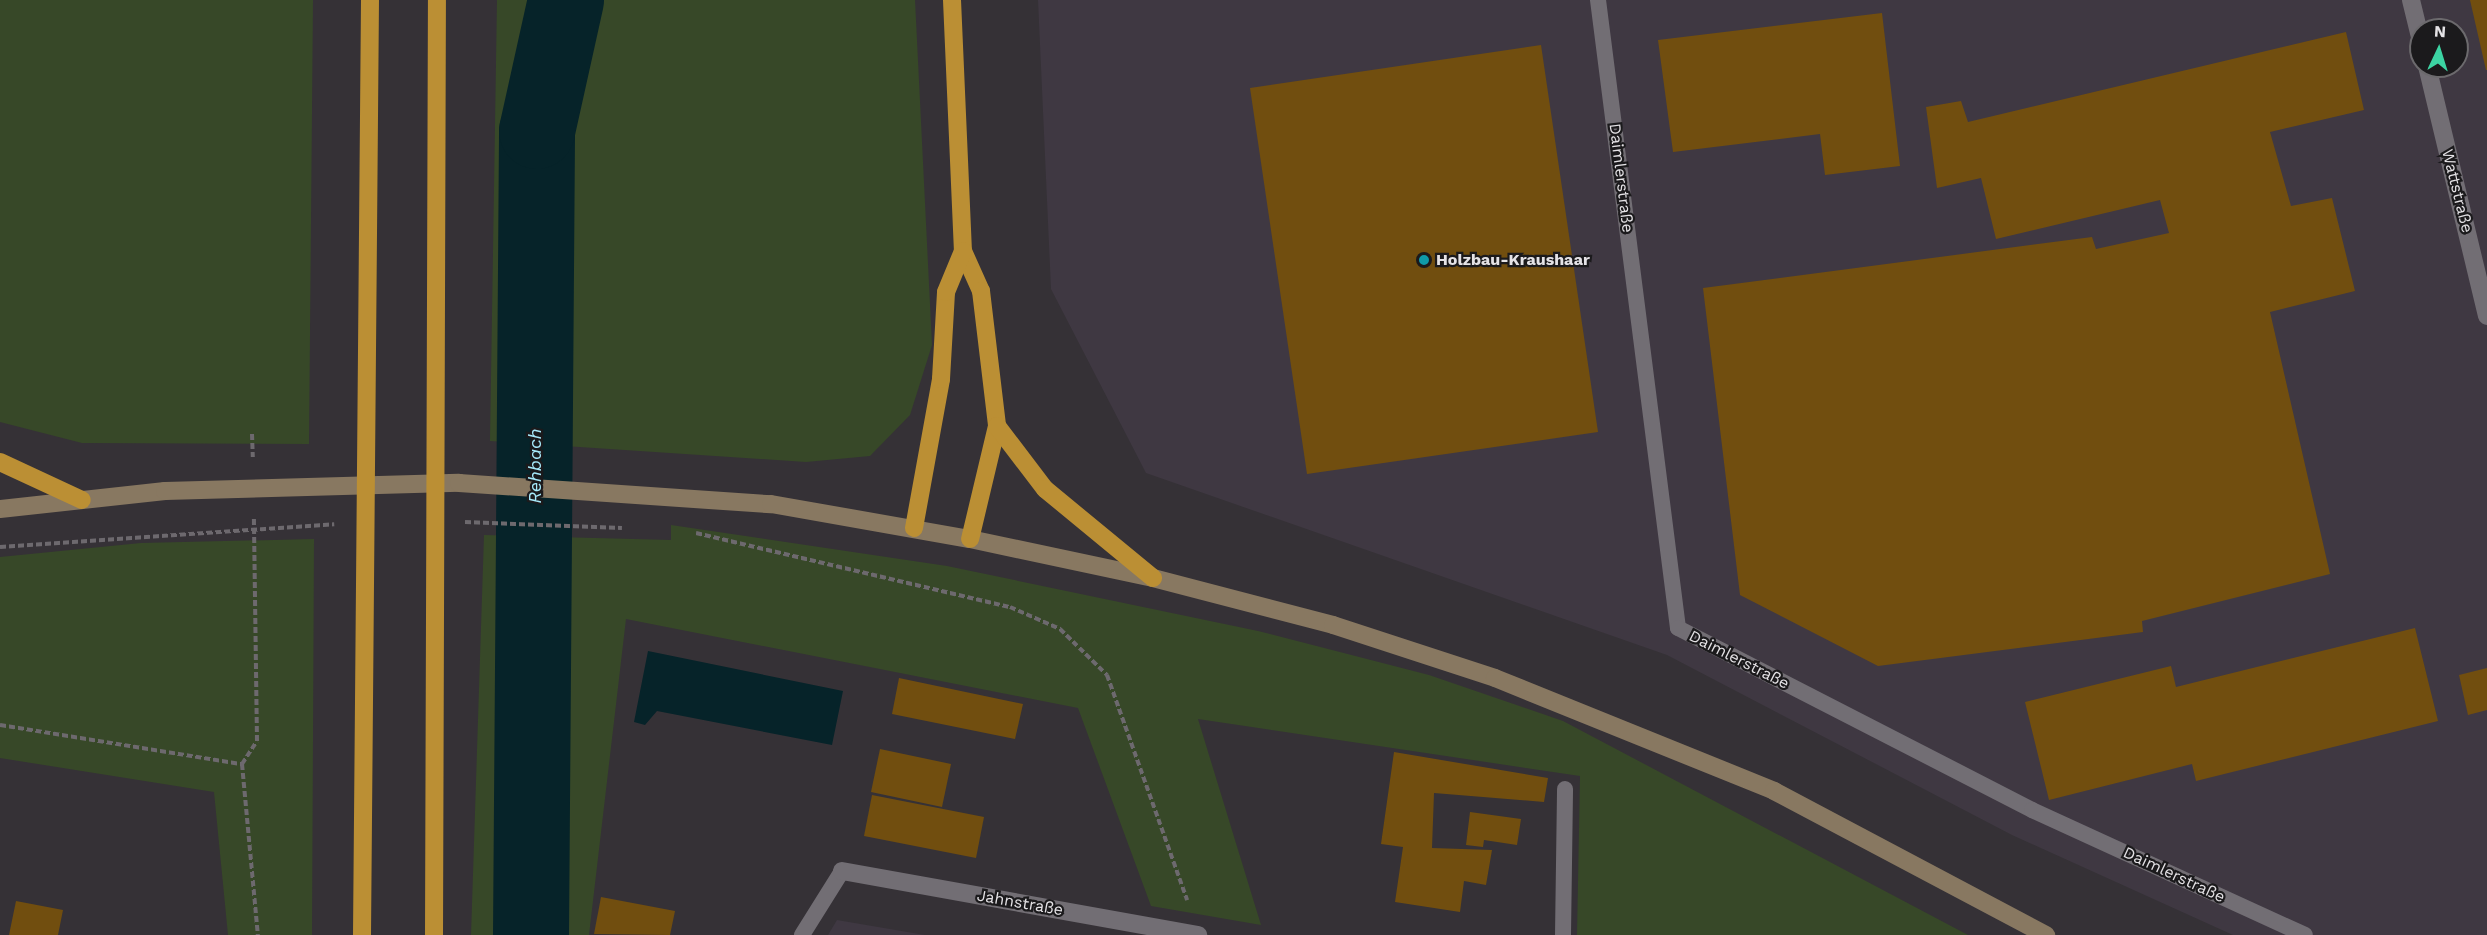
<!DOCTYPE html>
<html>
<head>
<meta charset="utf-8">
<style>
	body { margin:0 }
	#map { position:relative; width:2487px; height:935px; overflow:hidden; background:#353136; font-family:"Work Sans",sans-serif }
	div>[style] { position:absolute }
	.built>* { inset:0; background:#3f3842 }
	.green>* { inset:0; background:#374828 }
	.water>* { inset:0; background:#062329 }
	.river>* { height:76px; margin:-38px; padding:0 38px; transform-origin:38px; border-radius:38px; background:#062329 }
	.building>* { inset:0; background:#714e0f }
	.path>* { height:4px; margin-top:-2px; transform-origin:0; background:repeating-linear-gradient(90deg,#6d696e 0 6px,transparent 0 9px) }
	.lane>* { height:16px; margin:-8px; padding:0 8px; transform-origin:8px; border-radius:8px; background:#726e74 }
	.street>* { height:18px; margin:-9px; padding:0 9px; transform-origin:9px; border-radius:9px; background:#726e74 }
	.secondary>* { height:18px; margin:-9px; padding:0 9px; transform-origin:9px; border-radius:9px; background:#887861 }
	.highway>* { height:18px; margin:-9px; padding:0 9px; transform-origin:9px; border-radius:9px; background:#bb8f34 }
	.dots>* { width:16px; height:16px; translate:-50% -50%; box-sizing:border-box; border:3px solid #1b1a1c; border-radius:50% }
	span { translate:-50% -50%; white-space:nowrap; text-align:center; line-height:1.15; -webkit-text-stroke:4.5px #1b1a1c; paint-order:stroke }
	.street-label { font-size:16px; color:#e5e3e6 }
	.poi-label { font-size:16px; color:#e5e3e6; font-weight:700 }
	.left { translate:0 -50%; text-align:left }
	.water-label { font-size:18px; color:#a6e9fa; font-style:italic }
	.north { position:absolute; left:2409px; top:18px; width:60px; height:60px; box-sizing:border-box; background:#1b1a1c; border:2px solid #6c6a6d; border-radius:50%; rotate:4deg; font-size:16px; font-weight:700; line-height:24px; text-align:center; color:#e5e3e6 }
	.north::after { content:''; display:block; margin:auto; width:21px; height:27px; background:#3cd4a3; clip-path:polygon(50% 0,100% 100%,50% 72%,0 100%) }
</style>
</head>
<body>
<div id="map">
	<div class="built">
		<i style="clip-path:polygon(evenodd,1038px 0,2487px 0,2487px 935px,2233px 935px,2012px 835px,1667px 655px,1146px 473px,1051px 289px,1038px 0,2421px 30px,2457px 30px,2457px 66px,2421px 66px,2421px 30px)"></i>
		<i style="clip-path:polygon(837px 920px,925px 935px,828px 935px)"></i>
	</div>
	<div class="green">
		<i style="clip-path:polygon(0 0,313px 0,309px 444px,82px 443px,0 422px)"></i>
		<i style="clip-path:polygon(497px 0,915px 0,932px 345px,910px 415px,870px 456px,806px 462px,490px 441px)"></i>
		<i style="clip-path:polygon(671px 525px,947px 566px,1258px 631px,1429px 675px,1563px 721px,1968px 935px,1577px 935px,1580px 776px,1198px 719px,1261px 925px,1151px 906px,1078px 708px,626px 619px,589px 935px,471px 935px,484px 535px,671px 540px)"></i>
		<i style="clip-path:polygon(314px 539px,312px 935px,228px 935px,214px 792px,0 758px,0 557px,141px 543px)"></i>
	</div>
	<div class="water">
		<i style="clip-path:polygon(648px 651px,843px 691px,832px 745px,657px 711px,645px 725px,634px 722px)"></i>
	</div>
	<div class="river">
		<i style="left:531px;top:935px;width:804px;rotate:-89.57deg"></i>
		<i style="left:537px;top:131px;width:134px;rotate:-77.5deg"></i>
	</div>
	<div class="building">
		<i style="clip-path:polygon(2470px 0,2487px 0,2487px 70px,2486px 70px)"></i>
		<i style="clip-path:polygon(1882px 13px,1900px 166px,1825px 175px,1820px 134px,1673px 152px,1658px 40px)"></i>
		<i style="clip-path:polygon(2346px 32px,2364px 110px,2270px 132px,2291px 206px,2332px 198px,2355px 291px,2270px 312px,2330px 574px,2142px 621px,2143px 632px,1878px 666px,1740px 595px,1703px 288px,2092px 237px,2096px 249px,2169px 233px,2160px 200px,1996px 239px,1981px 178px,1937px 188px,1926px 107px,1961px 101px,1968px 122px)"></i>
		<i style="clip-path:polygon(1541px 45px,1598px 432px,1307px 474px,1250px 88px)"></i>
		<i style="clip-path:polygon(2415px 628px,2438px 721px,2196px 781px,2192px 764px,2049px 800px,2025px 702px,2171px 666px,2176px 687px)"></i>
		<i style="clip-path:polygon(2487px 668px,2487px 710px,2468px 715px,2459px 675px)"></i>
		<i style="clip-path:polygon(899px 678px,1023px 704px,1015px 739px,892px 714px)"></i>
		<i style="clip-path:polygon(880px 749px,951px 764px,942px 807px,871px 792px)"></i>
		<i style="clip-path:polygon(1394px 752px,1548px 778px,1544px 802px,1434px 793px,1432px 848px,1492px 850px,1486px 885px,1464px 881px,1460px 912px,1395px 902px,1403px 847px,1381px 844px)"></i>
		<i style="clip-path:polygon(872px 795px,984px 817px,976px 858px,864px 836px)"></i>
		<i style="clip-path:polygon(1470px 812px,1521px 819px,1517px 845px,1484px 840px,1483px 847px,1466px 845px)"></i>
		<i style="clip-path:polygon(601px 897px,675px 911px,670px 935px,594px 934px)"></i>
		<i style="clip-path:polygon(16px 901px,63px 910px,58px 935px,9px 935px)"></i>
	</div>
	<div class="path">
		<i style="left:252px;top:434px;width:23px;rotate:88deg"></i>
		<i style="left:465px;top:522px;width:157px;rotate:2.2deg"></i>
		<i style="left:696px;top:533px;width:323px;rotate:13.3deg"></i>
		<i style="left:1010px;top:607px;width:55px;rotate:23.7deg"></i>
		<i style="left:1060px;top:629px;width:66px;rotate:44.4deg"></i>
		<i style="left:1107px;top:675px;width:239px;rotate:70.4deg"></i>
		<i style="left:0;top:547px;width:335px;rotate:-3.9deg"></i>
		<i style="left:0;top:725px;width:245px;rotate:9.2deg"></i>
		<i style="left:242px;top:764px;width:172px;rotate:84.7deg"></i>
		<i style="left:242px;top:764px;width:27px;rotate:-57deg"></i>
		<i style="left:257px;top:741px;width:222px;rotate:-90.8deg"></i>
	</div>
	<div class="lane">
		<i style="left:1598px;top:0;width:633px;rotate:82.74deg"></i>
		<i style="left:1678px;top:628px;width:398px;rotate:27.2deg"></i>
		<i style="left:2032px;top:810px;width:300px;rotate:24.6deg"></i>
		<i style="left:802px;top:935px;width:75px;rotate:-58deg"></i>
		<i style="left:1563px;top:935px;width:146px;rotate:-89.2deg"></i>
	</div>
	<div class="street">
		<i style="left:2411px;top:0;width:42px;rotate:76.3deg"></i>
		<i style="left:2427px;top:66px;width:257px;rotate:76.5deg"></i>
		<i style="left:842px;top:871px;width:362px;rotate:10.2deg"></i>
	</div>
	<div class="secondary">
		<i style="left:0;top:509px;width:166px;rotate:-6.2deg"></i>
		<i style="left:165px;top:491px;width:294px;rotate:-1.6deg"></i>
		<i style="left:459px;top:483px;width:313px;rotate:3.9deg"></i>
		<i style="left:771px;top:504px;width:202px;rotate:10deg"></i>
		<i style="left:970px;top:539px;width:187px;rotate:12deg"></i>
		<i style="left:1153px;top:578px;width:186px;rotate:14.6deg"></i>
		<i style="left:1333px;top:625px;width:170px;rotate:18.1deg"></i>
		<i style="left:1495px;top:678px;width:301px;rotate:22deg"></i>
		<i style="left:1774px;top:791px;width:308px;rotate:27.9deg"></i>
	</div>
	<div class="highway">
		<i style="left:952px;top:0;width:251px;rotate:87.5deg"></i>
		<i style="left:963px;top:251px;width:44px;rotate:65.8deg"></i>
		<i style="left:981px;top:291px;width:136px;rotate:83.2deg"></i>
		<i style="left:997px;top:426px;width:116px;rotate:103.4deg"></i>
		<i style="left:997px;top:426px;width:79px;rotate:52.7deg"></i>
		<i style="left:1045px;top:489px;width:140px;rotate:39.5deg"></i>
		<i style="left:0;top:462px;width:90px;rotate:24.9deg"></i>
		<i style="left:914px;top:528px;width:151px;rotate:-79.7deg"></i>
		<i style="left:941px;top:379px;width:87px;rotate:-86.7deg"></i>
		<i style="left:946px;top:292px;width:44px;rotate:-67.5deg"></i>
		<i style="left:362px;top:935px;width:935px;rotate:-89.51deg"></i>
		<i style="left:434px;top:935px;width:935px;rotate:-89.82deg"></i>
	</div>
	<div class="dots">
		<i style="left:1424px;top:260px;background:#0f9aa8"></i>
	</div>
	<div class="street-label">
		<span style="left:1621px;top:178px;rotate:83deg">Daimlerstraße</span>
		<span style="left:2457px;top:191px;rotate:76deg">Wattstraße</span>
		<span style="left:1739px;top:660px;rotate:27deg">Daimlerstraße</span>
		<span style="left:2174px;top:875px;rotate:25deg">Daimlerstraße</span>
		<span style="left:1020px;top:903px;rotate:10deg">Jahnstraße</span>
	</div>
	<div class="poi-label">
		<span class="left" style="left:1436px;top:260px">Holzbau-Kraushaar</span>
	</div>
	<div class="water-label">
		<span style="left:535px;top:466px;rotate:-90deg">Rehbach</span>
	</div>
	<div class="north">N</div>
</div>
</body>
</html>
